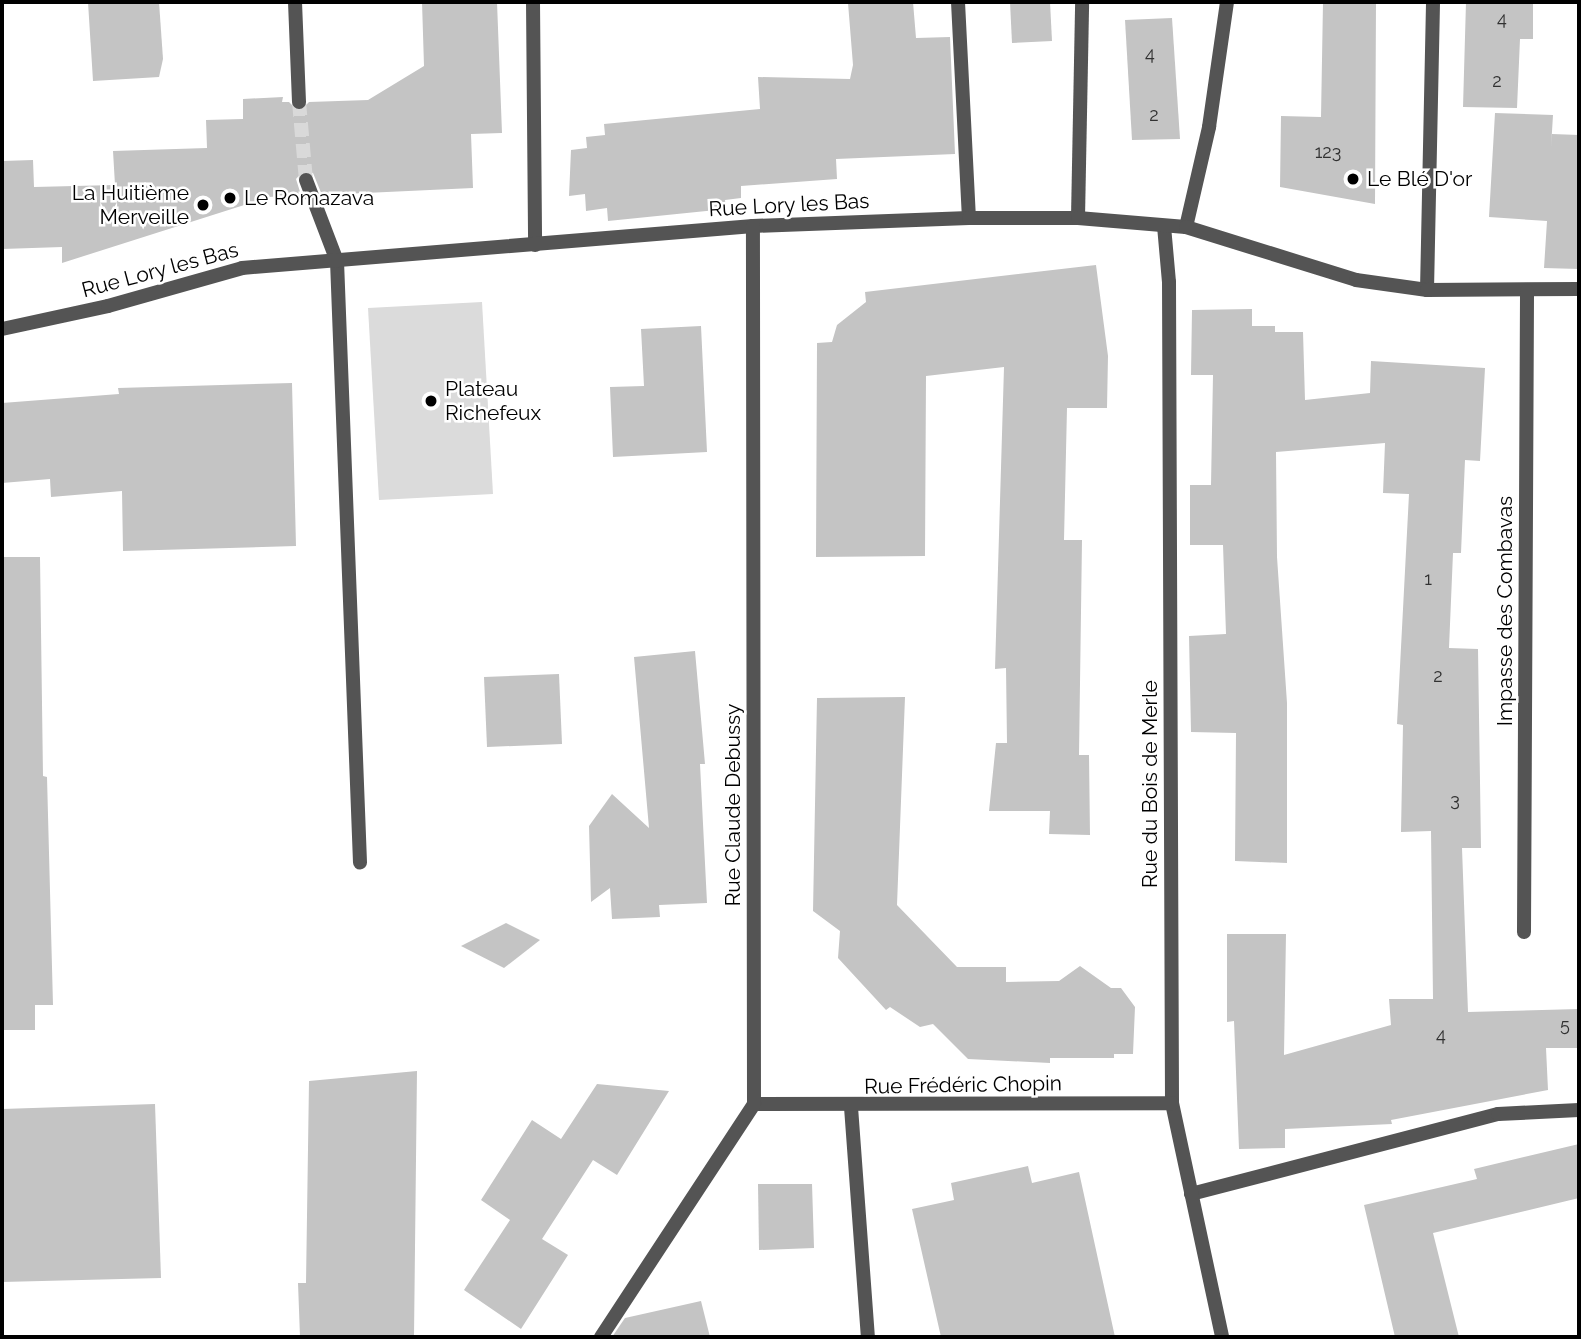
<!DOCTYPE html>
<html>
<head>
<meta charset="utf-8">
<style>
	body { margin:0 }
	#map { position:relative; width:1581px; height:1339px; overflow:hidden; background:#fff; font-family:Raleway,sans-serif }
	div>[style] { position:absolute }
	.green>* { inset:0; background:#dbdbdb }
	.building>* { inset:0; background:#c4c4c4 }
	.street-tunnel>* { height:14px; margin-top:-7px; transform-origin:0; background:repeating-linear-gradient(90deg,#d9d9d9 0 14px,transparent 0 21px) }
	.lane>* { height:14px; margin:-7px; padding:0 7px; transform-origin:7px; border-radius:7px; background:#545454 }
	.street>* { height:14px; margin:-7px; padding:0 7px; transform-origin:7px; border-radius:7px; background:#545454 }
	.dots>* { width:19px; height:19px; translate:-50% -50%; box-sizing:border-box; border:4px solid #fff; border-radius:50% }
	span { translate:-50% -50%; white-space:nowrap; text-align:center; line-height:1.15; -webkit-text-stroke:5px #fff; paint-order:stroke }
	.number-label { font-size:18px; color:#313131 }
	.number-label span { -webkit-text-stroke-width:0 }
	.poi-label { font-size:21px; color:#000 }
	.left { translate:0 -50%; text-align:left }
	.right { translate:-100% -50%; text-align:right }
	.street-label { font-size:21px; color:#000 }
	.frame { position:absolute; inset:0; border:4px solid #000; pointer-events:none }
</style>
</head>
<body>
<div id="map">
	<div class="green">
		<i style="clip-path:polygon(482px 302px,493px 494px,379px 500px,368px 308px)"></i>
	</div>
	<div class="building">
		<i style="clip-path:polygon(88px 2px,159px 2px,163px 59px,159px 77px,93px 81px)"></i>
		<i style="clip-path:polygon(422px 2px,497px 2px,502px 133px,471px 134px,473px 188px,322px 195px,313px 173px,303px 171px,296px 179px,301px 195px,269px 197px,62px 263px,62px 247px,2px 249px,2px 161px,33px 160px,34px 187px,115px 185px,113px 151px,207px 148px,206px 120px,243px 119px,243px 99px,283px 97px,282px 102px,289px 102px,299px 112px,309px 102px,368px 100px,424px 66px)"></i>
		<i style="clip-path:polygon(913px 2px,916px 38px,950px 37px,955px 154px,836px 159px,837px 179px,741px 186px,741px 198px,725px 200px,726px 209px,608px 221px,607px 208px,586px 211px,585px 194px,569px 196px,571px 150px,587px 148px,586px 137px,605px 135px,604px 124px,760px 109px,758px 77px,850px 79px,853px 65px,848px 3px)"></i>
		<i style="clip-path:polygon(1010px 2px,1050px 2px,1052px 41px,1012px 43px)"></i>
		<i style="clip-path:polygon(1323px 2px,1376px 2px,1375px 204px,1280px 187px,1281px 116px,1321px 117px)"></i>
		<i style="clip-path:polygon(1466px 2px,1533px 2px,1533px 39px,1520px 39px,1517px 108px,1463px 107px)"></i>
		<i style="clip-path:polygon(1172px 18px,1180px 139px,1132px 140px,1125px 20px)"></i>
		<i style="clip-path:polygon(1495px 113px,1553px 115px,1551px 148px,1552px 134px,1579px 135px,1579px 269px,1544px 268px,1547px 221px,1489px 217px)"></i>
		<i style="clip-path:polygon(1096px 265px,1108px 356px,1107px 408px,1067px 408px,1064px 540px,1082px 540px,1079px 755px,1089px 755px,1090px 835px,1049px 834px,1050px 811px,989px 811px,996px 743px,1007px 743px,1006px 668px,995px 669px,1004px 367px,926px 376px,925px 556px,816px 557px,817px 343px,832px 342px,837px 325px,866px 302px,865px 292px)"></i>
		<i style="clip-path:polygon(1252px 309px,1252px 326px,1275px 326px,1275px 332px,1303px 332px,1305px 400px,1370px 393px,1371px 361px,1485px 368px,1480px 461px,1465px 460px,1461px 553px,1453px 553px,1449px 648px,1478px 649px,1481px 848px,1462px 848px,1468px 1012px,1579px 1009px,1579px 1048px,1546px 1048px,1548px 1090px,1391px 1120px,1392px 1124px,1285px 1129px,1285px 1148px,1239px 1149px,1234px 1021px,1227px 1022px,1227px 934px,1286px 934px,1284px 1055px,1391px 1025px,1389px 999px,1433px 999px,1431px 831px,1401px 832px,1403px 725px,1397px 724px,1409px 494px,1383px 493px,1385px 443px,1276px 452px,1277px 557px,1287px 703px,1287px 863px,1235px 861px,1236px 733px,1191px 732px,1189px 636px,1226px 634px,1223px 545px,1190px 545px,1190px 485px,1211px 485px,1213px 375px,1191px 375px,1192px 310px)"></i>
		<i style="clip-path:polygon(701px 326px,707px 452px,613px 457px,610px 387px,644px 386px,641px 329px)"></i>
		<i style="clip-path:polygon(292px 383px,296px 546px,123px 551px,122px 491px,51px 497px,50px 479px,2px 483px,2px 403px,119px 394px,118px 388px)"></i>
		<i style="clip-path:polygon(2px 557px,40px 557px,43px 776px,47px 777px,53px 1005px,35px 1005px,35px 1030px,2px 1030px)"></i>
		<i style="clip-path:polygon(695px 651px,705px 764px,700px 764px,707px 903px,659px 905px,660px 917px,612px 919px,610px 888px,591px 902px,589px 826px,612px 794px,649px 828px,634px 657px)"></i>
		<i style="clip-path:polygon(559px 674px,562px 744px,487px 747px,484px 677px)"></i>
		<i style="clip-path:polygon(905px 697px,897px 905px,957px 967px,1006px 967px,1006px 982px,1059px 981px,1080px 966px,1111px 988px,1121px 988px,1135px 1007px,1133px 1054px,1114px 1054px,1114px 1058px,1050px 1058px,1050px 1063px,968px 1059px,933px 1024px,920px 1027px,890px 1007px,886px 1010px,838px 958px,840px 931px,813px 911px,817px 698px)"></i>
		<i style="clip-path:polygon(506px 923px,540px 940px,504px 968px,461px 946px)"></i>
		<i style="clip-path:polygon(417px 1071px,414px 1337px,300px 1337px,298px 1283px,306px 1283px,309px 1081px)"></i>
		<i style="clip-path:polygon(597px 1084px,669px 1091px,617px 1175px,593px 1160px,542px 1239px,568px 1255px,521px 1329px,464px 1290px,510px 1220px,481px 1200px,532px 1120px,561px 1139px)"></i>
		<i style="clip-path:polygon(155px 1104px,161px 1278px,2px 1282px,2px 1109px)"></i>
		<i style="clip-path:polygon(1579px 1144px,1579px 1198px,1433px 1233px,1459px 1337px,1395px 1337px,1364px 1205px,1477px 1179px,1474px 1169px)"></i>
		<i style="clip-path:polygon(1028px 1166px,1032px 1183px,1079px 1172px,1115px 1337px,941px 1337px,912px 1209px,954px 1200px,951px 1183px)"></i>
		<i style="clip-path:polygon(758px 1184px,812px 1184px,814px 1248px,759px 1250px)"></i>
		<i style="clip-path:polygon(701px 1301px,710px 1337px,612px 1337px,625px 1318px)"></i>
	</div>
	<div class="street-tunnel">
		<i style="left:299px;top:102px;width:78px;rotate:84.9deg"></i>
	</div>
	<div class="lane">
		<i style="left:533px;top:2px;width:243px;rotate:89.5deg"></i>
		<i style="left:958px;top:2px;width:216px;rotate:87.1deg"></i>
		<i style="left:337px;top:261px;width:602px;rotate:87.81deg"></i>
		<i style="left:851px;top:1107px;width:231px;rotate:85.8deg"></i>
		<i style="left:1191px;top:1194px;width:317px;rotate:-14.6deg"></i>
		<i style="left:1498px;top:1114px;width:81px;rotate:-2.8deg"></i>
	</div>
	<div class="street">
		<i style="left:295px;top:2px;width:100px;rotate:87.7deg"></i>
		<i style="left:306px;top:180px;width:87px;rotate:69.1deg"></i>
		<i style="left:1078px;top:218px;width:216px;rotate:-88.9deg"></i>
		<i style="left:1164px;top:226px;width:56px;rotate:84.9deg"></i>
		<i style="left:1169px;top:282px;width:821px;rotate:89.79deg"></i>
		<i style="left:1172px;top:1103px;width:239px;rotate:77.9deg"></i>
		<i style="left:1186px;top:227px;width:103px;rotate:-77deg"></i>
		<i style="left:1209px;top:127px;width:126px;rotate:-81.8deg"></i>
		<i style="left:1427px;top:290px;width:288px;rotate:-88.8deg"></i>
		<i style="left:2px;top:329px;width:108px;rotate:-12.2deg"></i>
		<i style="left:108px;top:306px;width:139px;rotate:-15.8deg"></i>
		<i style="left:242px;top:268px;width:513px;rotate:-4.7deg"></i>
		<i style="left:753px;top:226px;width:216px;rotate:-2.1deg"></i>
		<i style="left:969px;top:218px;width:109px"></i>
		<i style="left:1078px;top:218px;width:108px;rotate:4.8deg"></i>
		<i style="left:1186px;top:227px;width:178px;rotate:17.3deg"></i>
		<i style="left:1356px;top:280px;width:72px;rotate:8deg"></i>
		<i style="left:1427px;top:290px;width:152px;rotate:-0.4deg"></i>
		<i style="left:1524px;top:932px;width:641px;rotate:-89.73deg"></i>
		<i style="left:754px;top:1104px;width:418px;rotate:-0.1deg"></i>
		<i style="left:601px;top:1337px;width:279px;rotate:-56.7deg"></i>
		<i style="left:754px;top:1104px;width:878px;rotate:-90.07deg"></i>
	</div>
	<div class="dots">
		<i style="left:1353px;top:179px;background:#000"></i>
		<i style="left:230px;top:198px;background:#000"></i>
		<i style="left:203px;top:205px;background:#000"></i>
		<i style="left:431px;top:401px;background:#000"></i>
	</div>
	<div class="number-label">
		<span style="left:1502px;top:19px">4</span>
		<span style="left:1150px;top:54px">4</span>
		<span style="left:1497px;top:81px">2</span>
		<span style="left:1154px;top:115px">2</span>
		<span style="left:1328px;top:152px">123</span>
		<span style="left:1428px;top:579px">1</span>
		<span style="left:1438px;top:676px">2</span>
		<span style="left:1455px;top:800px">3</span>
		<span style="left:1565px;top:1025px">5</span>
		<span style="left:1441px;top:1035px">4</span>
	</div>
	<div class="poi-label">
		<span class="left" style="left:1367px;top:179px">Le Blé D'or</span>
		<span class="right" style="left:189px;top:205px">La Huitième<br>Merveille</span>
		<span class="left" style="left:244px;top:198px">Le Romazava</span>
		<span class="left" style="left:445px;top:401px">Plateau<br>Richefeux</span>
	</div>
	<div class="street-label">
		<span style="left:789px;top:205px;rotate:-3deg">Rue Lory les Bas</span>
		<span style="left:160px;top:270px;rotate:-15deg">Rue Lory les Bas</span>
		<span style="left:1505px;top:611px;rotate:-90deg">Impasse des Combavas</span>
		<span style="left:1150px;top:784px;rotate:-90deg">Rue du Bois de Merle</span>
		<span style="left:733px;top:805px;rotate:-90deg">Rue Claude Debussy</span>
		<span style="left:963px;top:1085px;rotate:-1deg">Rue Frédéric Chopin</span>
	</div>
	<div class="frame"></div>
</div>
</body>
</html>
